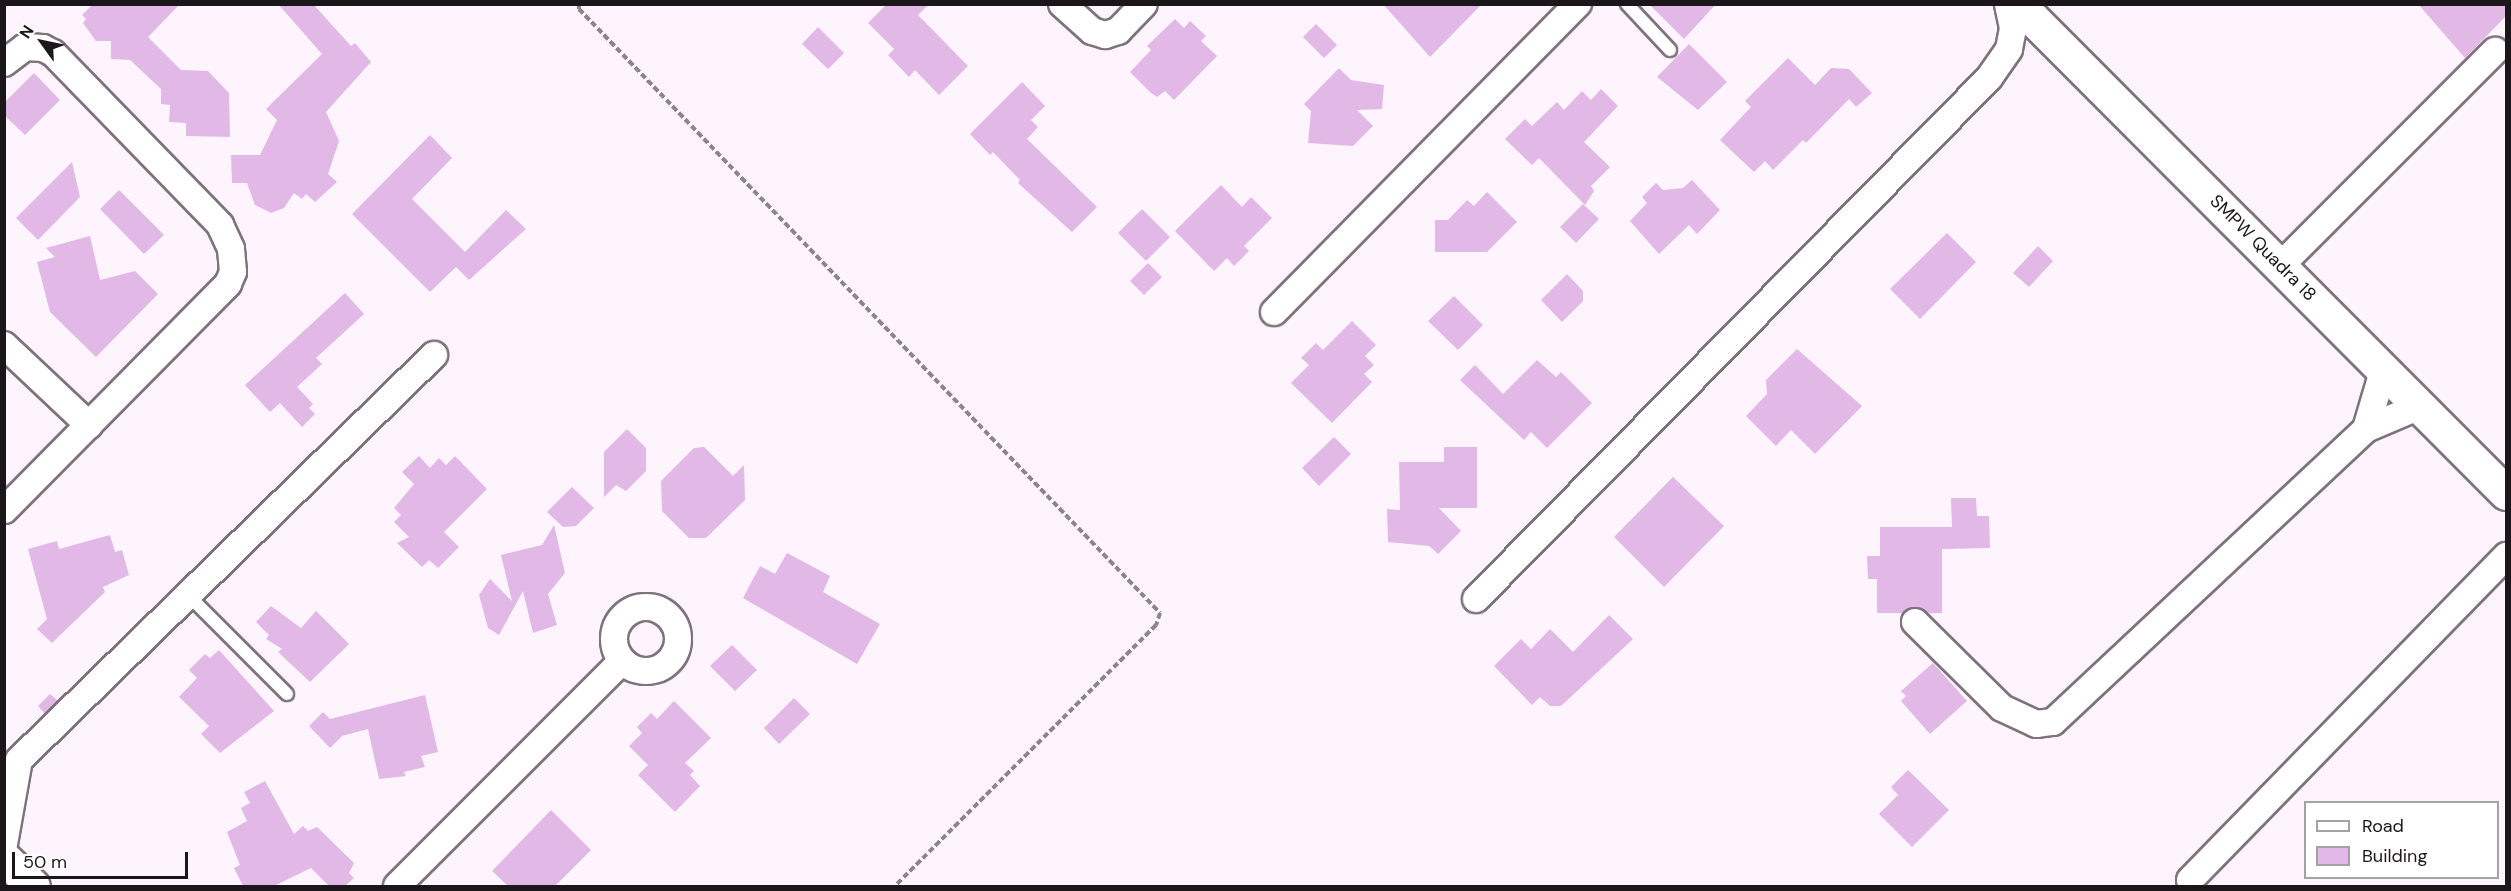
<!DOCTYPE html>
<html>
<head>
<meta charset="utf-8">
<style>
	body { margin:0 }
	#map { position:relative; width:2511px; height:891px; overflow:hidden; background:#fef4fd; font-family:"DM Sans",sans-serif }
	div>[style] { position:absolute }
	.building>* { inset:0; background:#e2b8e7 }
	.path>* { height:4px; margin-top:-2px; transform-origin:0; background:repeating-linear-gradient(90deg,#8c858b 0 6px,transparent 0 9px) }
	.roads { filter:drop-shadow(2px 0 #7e737d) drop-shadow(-2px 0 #7e737d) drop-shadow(0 2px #7e737d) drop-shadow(0 -2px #7e737d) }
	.lane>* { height:12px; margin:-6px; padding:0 6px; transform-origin:6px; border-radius:6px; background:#fff }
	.street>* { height:26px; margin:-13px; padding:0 13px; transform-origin:13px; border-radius:13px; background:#fff }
	.street>.ring { margin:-13px; padding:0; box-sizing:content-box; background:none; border:26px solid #fff; border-radius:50% }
	.secondary>* { height:33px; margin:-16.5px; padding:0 16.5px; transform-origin:16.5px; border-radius:16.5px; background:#fff }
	span { translate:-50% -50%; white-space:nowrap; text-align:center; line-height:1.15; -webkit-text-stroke:5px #fff; paint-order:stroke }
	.street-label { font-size:18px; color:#1b161a }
	.frame { position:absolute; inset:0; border:6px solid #1b161a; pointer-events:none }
	.legend { position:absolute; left:2304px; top:801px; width:195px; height:78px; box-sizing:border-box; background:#fff; border:2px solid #a4a2a3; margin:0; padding:8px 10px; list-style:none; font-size:18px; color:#1b161a }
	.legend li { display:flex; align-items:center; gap:12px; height:30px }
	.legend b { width:30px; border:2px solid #a4a2a3 }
	.north { position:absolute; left:12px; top:12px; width:60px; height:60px; -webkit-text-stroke:4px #fff; paint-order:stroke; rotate:303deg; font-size:16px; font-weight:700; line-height:24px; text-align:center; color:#1b161a }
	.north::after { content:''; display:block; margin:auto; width:21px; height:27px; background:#1b161a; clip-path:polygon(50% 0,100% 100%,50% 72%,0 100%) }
	.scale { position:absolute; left:12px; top:852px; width:176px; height:27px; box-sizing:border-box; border:3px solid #1b161a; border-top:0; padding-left:8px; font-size:18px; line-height:21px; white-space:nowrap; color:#1b161a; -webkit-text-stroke:4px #fff; paint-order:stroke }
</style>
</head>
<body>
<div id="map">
	<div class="building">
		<i style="clip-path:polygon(93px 4px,180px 4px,148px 37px,181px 70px,208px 71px,229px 93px,230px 137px,186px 136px,186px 123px,169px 122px,170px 105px,161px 104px,161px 89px,130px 60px,111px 59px,111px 41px,96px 41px,83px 23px,86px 19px,82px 15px)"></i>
		<i style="clip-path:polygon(278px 4px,313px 4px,351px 46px,355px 43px,371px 62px,326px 112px,339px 141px,328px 174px,337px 182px,315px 202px,306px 194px,302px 199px,294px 193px,284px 208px,271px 213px,255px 205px,247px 183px,232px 183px,231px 155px,260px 155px,277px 120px,266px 109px,322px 54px)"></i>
		<i style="clip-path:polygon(887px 4px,929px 4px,918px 15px,968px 66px,939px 95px,915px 70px,909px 77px,888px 55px,894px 49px,868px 23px)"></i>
		<i style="clip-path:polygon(1383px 4px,1482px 4px,1430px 57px)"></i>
		<i style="clip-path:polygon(1649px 4px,1716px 4px,1684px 39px)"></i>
		<i style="clip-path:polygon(2418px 4px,2506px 4px,2506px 16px,2465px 58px)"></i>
		<i style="clip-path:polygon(1175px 19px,1184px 28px,1190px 21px,1206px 36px,1201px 41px,1217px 56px,1174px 100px,1165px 91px,1157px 97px,1150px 92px,1130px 72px,1151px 50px,1147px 46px)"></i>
		<i style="clip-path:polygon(1316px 24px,1337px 45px,1324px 58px,1303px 37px)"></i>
		<i style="clip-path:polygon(818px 27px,844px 53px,828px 69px,802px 44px)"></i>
		<i style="clip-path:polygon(1689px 44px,1727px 82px,1698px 110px,1657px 77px)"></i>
		<i style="clip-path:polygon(1788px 58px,1815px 85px,1831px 68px,1849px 69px,1872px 93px,1856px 107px,1849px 99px,1806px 143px,1803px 140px,1773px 170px,1765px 161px,1754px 172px,1720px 140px,1751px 107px,1745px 101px)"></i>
		<i style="clip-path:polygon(1339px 68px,1351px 80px,1384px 85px,1382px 109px,1357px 110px,1373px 126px,1353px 146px,1308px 143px,1311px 111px,1304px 104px)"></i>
		<i style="clip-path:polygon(34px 73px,60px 100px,25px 135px,4px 115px,4px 103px)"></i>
		<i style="clip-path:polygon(1022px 82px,1045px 106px,1031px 120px,1038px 127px,1027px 139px,1097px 207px,1072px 232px,1018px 183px,1020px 180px,993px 152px,990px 155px,970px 134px)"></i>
		<i style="clip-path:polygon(1601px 89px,1618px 106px,1584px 142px,1610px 167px,1591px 186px,1594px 191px,1585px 205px,1539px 158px,1532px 165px,1505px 139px,1525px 119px,1532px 126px,1557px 102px,1564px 110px,1582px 91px,1591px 100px)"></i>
		<i style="clip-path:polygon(430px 135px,452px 158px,412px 199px,465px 252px,506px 210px,526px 229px,469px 280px,456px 267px,430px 292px,352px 214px)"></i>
		<i style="clip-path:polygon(72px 162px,80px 197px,38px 240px,16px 218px)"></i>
		<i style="clip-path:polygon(1692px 180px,1720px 210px,1697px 234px,1689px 225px,1659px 254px,1630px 221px,1647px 203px,1642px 197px,1656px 183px,1663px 190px,1683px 188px)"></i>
		<i style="clip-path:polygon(1221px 185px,1242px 207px,1251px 197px,1272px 218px,1244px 246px,1249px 251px,1234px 266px,1227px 258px,1214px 271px,1175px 231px)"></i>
		<i style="clip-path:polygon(119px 190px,164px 235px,144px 254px,100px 209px)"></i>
		<i style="clip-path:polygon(1487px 192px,1517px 222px,1487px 252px,1435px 252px,1435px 220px,1448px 220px,1467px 200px,1474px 206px)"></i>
		<i style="clip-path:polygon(1583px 204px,1599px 219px,1576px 243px,1560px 227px)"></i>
		<i style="clip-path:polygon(1142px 209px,1170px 237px,1146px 261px,1118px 233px)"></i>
		<i style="clip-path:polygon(1947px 233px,1976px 262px,1920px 319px,1890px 289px)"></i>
		<i style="clip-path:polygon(90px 236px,100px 280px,135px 271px,158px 294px,96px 357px,50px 312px,37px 262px,55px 257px,46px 248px)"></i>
		<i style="clip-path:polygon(2038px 246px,2053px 261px,2029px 287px,2013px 273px)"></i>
		<i style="clip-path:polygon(1148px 263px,1162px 277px,1144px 295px,1130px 281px)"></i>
		<i style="clip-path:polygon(1567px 274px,1583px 291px,1583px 301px,1562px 322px,1541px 300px)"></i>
		<i style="clip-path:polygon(345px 293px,364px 314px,316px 358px,322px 364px,297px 387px,313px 404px,309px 408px,315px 414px,302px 427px,280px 403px,270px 412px,245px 385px)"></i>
		<i style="clip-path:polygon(1454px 296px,1483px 325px,1458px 350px,1428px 321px)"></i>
		<i style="clip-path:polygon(1352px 321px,1376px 345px,1365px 356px,1374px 365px,1364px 374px,1372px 382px,1332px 423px,1291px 383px,1309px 365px,1301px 358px,1316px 343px,1323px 350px)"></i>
		<i style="clip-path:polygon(1797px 349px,1862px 406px,1815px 454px,1791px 430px,1776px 446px,1746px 416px,1767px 394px,1766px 380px)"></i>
		<i style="clip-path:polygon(1537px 360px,1556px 377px,1561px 372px,1592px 403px,1547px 448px,1531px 432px,1524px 440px,1460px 380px,1475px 365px,1503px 394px)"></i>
		<i style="clip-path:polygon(627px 429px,646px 448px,646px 471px,626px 491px,616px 485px,604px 497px,604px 452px)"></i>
		<i style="clip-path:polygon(1334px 437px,1351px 454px,1319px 486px,1302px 468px)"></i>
		<i style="clip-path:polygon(704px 447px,733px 476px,744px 465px,745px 500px,706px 538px,689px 538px,662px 511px,661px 481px,694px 448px)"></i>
		<i style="clip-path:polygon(1444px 447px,1477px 447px,1477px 508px,1439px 508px,1461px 531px,1438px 554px,1429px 546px,1388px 542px,1387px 509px,1400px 510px,1399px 462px,1444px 462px)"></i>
		<i style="clip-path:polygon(419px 456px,430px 468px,439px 458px,446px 465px,455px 456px,487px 489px,444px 532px,459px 547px,438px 568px,429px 560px,422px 567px,397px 543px,409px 537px,394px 522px,401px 515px,394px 508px,414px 484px,402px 472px)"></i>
		<i style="clip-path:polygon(1673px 477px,1724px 526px,1664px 587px,1614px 537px)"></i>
		<i style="clip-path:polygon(572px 487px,594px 508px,576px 526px,563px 527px,547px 512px)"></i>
		<i style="clip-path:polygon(1951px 498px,1976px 498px,1977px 516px,1989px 516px,1990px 548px,1942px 549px,1942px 613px,1928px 613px,1918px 607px,1903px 613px,1877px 613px,1877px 579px,1868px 579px,1867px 556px,1880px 556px,1880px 527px,1952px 527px)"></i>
		<i style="clip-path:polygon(554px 525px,565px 573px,548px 594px,557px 625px,533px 633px,523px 591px,499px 635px,488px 628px,479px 595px,490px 579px,512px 601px,501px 555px,542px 545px)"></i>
		<i style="clip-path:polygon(110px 535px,115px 552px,122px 550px,129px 575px,103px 587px,105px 592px,52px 643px,37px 629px,47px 619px,28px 549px,57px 541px,59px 549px)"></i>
		<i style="clip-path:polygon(787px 553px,830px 576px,823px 592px,880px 624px,857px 664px,743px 598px,760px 566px,775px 574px)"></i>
		<i style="clip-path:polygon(271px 606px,301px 628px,316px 611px,349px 644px,310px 682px,278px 652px,282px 649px,266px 639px,269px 635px,256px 622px)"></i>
		<i style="clip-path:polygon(1609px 615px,1633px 639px,1561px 706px,1550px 706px,1540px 697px,1532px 705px,1494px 666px,1521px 639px,1531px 649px,1550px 629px,1573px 652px)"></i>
		<i style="clip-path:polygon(732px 645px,757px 670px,735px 691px,710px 666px)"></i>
		<i style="clip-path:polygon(219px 650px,274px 711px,220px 753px,201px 734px,209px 726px,179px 697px,197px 678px,189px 670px,205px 654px,210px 658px)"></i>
		<i style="clip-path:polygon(1933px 663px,1967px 701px,1930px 734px,1901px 701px,1906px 696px,1901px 691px)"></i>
		<i style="clip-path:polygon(50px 694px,58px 701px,45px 714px,38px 706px)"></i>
		<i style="clip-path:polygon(425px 695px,438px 752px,421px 756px,425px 767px,404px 772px,406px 776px,379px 779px,368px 729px,342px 736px,330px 748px,309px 726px,323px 712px,330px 719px)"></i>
		<i style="clip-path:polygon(794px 698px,810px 714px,779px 744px,764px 728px)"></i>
		<i style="clip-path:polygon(674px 701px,711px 738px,685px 763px,694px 771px,690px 775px,700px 786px,675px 812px,638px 775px,648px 765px,629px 746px,642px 733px,637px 727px,651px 713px,657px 719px)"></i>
		<i style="clip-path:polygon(1908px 770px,1949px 810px,1912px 847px,1879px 814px,1898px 795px,1891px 787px)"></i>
		<i style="clip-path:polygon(265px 781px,294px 834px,303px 826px,308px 831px,317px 827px,354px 863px,349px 873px,354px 878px,345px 886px,329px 886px,311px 868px,274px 886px,243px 886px,234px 868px,240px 865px,227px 832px,247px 821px,241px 808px,250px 803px,244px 792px)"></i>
		<i style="clip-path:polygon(551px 810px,591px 850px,555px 886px,508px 886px,492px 871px)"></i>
	</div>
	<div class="path">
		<i style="left:579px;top:4px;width:5px;rotate:90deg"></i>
		<i style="left:579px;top:9px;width:838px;rotate:46.11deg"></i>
		<i style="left:1160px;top:613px;width:13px;rotate:108deg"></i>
		<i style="left:1156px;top:625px;width:369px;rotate:135deg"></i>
	</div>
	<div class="roads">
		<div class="lane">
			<i style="left:1627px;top:4px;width:63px;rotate:46.9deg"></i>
			<i style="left:188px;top:595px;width:140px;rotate:45deg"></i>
		</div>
		<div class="street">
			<i style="left:1062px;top:4px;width:40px;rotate:42deg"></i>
			<i style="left:1092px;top:31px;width:14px;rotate:17deg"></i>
			<i style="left:1105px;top:35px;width:14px;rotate:-17deg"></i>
			<i style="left:1118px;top:31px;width:37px;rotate:-46deg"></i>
			<i style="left:4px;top:63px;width:26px;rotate:-37deg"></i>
			<i style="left:25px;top:47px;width:18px;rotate:3deg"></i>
			<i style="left:43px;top:48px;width:11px;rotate:27deg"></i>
			<i style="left:53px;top:53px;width:240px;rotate:45.8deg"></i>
			<i style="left:220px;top:225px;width:26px;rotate:65deg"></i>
			<i style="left:231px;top:249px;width:23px;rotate:85deg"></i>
			<i style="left:233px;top:272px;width:13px;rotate:113deg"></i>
			<i style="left:228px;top:284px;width:318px;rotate:134.7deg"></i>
			<i style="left:2281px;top:265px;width:303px;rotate:-45deg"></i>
			<i style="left:1274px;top:312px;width:433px;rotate:-45.4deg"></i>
			<i style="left:4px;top:345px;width:117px;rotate:43.3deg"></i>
			<i style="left:2366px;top:429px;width:59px;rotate:-23.1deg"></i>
			<i style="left:1476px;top:599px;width:731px;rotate:-45.44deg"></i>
			<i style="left:1989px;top:78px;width:35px;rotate:-55deg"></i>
			<i style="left:2009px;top:49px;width:21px;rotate:-79deg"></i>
			<i style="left:2013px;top:28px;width:25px;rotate:-102deg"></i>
			<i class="ring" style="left:614px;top:607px;width:38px;height:38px"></i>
			<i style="left:1915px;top:622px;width:122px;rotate:44.7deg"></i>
			<i style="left:2002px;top:708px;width:38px;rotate:25deg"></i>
			<i style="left:2036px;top:724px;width:17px;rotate:-7deg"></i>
			<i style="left:2053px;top:722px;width:429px;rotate:-43.1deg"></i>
			<i style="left:2366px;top:429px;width:64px;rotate:-73.6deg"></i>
			<i style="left:4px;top:844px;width:85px;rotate:-79.9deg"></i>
			<i style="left:19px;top:760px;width:580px;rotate:-44.3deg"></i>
			<i style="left:2190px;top:880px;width:453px;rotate:-45.7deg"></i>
			<i style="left:397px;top:886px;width:318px;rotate:-45deg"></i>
		</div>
		<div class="secondary">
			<i style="left:2018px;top:4px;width:691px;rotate:45.06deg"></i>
			<i style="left:4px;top:858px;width:40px;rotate:44deg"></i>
		</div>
	</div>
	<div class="street-label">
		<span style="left:2263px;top:248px;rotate:45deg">SMPW Quadra 18</span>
	</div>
	<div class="frame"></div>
	<ul class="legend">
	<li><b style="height:8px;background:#fff"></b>Road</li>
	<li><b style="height:16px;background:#e2b8e7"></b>Building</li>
	</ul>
	<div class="north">N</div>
	<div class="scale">50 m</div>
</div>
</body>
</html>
